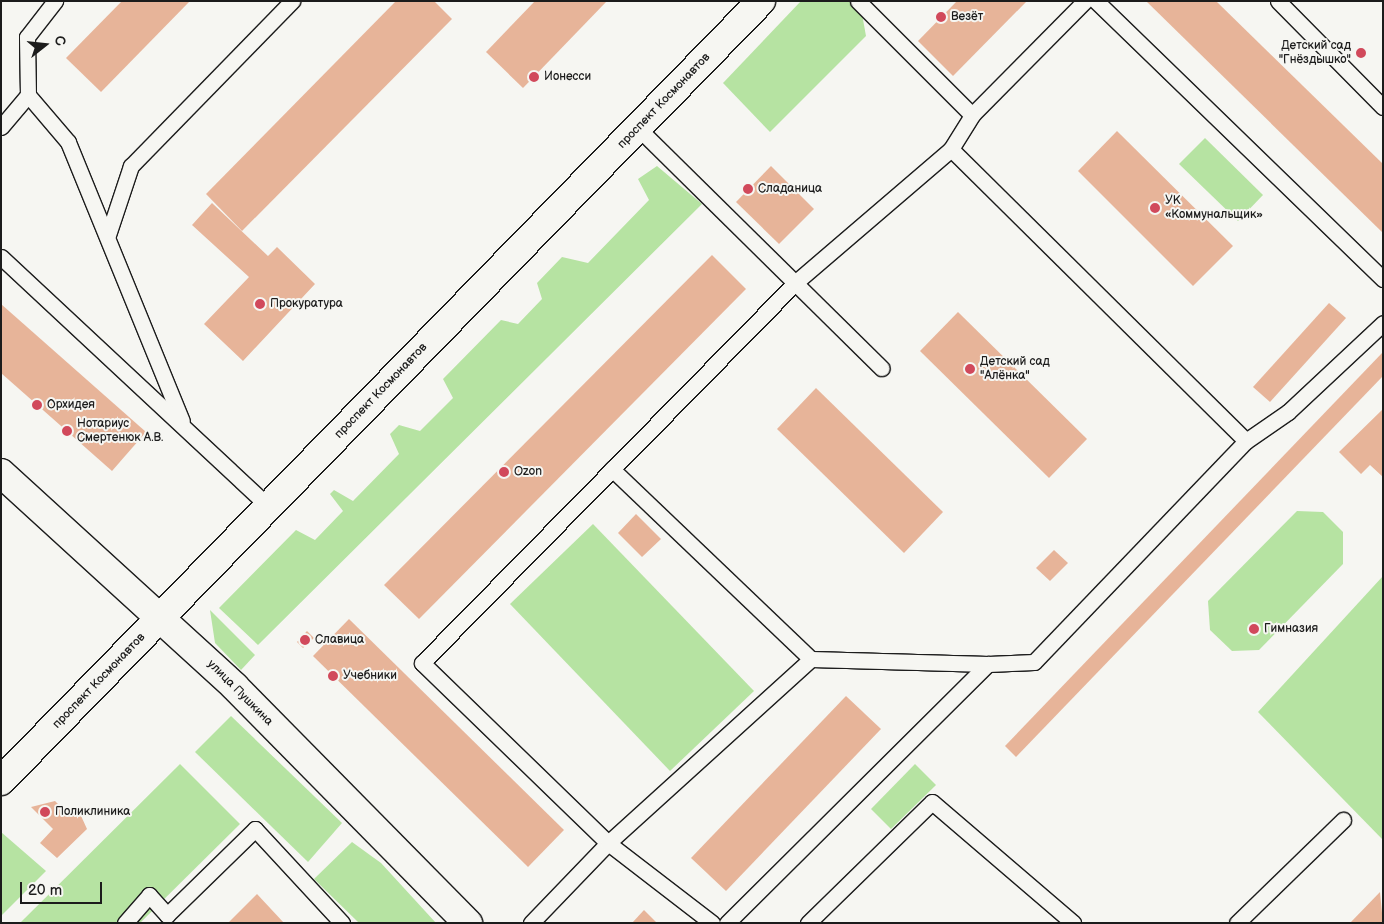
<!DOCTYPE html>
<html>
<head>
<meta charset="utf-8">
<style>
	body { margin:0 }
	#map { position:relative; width:1384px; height:924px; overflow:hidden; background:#f6f6f2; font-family:"Balsamiq Sans",sans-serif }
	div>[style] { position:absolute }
	.green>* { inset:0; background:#b6e3a2 }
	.building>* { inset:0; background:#e7b499 }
	.roads { filter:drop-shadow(1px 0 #1c1c1c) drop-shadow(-1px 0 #1c1c1c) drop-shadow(0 1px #1c1c1c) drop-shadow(0 -1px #1c1c1c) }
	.service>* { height:15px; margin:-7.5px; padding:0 7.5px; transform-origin:7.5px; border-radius:7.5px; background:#f6f6f2 }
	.minor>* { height:28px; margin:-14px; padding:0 14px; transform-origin:14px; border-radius:14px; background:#f6f6f2 }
	.secondary>* { height:28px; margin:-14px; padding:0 14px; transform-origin:14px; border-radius:14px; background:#f6f6f2 }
	.dots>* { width:14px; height:14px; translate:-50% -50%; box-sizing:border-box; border:2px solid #f6f6f2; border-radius:50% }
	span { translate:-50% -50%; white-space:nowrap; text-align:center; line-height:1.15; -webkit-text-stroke:4px #f6f6f2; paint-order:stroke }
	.poi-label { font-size:12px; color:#1c1c1c }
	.left { translate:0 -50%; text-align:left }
	.right { translate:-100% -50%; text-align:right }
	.street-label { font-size:12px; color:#1c1c1c }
	.frame { position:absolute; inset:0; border:2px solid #1c1c1c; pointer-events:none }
	.north { position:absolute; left:20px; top:20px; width:50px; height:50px; -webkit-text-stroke:4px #f6f6f2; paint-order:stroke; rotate:74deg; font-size:14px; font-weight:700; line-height:20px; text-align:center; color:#1c1c1c }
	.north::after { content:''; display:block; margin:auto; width:18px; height:22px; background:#1c1c1c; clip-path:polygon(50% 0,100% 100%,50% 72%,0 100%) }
	.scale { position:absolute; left:20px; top:882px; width:82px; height:22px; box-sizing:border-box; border:2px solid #1c1c1c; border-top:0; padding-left:6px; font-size:15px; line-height:18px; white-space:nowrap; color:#1c1c1c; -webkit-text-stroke:4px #f6f6f2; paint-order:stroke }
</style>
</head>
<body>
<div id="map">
	<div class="green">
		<i style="clip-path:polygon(801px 1px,849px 1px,862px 14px,866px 36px,770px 132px,723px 83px)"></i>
		<i style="clip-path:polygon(1205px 138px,1263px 195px,1238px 221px,1179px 164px)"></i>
		<i style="clip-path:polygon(657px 166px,702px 204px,258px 645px,219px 608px,296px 530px,315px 540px,343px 511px,330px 494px,334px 490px,353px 501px,399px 454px,390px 434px,399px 425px,420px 431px,453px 398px,443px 379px,501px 320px,518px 324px,542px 299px,537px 283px,562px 257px,588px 263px,649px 200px,638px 179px)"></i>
		<i style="clip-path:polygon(1297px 511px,1323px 512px,1343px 532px,1343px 564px,1259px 650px,1232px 651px,1210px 630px,1208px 601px)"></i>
		<i style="clip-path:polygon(593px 524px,754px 691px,670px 771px,510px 604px)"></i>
		<i style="clip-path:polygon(1383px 576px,1383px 840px,1258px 712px)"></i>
		<i style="clip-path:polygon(210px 610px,255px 655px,241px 670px,215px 643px)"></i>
		<i style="clip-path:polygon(231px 716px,342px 823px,308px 862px,195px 752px)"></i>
		<i style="clip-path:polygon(180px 764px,240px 824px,140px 923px,20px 923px)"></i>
		<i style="clip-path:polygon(915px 764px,936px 785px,891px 829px,871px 809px)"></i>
		<i style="clip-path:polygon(1px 832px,46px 871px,1px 916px)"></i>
		<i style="clip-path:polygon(352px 842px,381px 863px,436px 923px,359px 923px,314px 879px)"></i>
	</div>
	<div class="building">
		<i style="clip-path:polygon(122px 1px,190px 1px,101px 92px,66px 58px)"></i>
		<i style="clip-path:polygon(396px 1px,434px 1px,452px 19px,242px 231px,206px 194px)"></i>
		<i style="clip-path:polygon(535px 1px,607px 1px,523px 88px,486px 52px)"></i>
		<i style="clip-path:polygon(957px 1px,1027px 1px,953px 76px,918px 41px)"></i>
		<i style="clip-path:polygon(1146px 1px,1216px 1px,1383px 164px,1383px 233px)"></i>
		<i style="clip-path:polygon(1117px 131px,1233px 246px,1193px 286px,1078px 171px)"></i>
		<i style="clip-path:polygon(771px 166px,814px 209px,779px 244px,736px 202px)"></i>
		<i style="clip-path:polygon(212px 203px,268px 256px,277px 247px,315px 284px,243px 361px,204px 324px,249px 277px,192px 225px)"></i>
		<i style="clip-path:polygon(712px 255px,746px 289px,419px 619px,384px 585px)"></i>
		<i style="clip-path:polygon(1329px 303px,1346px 318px,1270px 402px,1253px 387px)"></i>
		<i style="clip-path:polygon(1px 304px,146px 432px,112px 471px,1px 373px)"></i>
		<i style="clip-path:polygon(958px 312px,1087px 439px,1049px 478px,920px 351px)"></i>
		<i style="clip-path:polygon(1383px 352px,1383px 376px,1016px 757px,1005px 746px)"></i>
		<i style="clip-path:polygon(816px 388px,943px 512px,904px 553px,777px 429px)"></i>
		<i style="clip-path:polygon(1383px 409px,1383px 477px,1370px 465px,1361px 474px,1339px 452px)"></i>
		<i style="clip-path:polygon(636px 514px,661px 539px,642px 557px,618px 533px)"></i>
		<i style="clip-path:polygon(1054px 550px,1068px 563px,1050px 581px,1036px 568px)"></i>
		<i style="clip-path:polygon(349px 619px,564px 830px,528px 867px,313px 656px)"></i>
		<i style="clip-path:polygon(307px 631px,314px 638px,303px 648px,297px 642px)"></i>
		<i style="clip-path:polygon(846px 696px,881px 729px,726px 891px,691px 858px)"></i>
		<i style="clip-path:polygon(55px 801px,68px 814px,77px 807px,87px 829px,57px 858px,40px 843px,53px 829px,31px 807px)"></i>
		<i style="clip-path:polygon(1380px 892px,1383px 923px,1350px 923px)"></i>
		<i style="clip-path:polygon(257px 894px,284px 923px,228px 923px)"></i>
		<i style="clip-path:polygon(644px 910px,657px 923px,632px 923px)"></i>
	</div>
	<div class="roads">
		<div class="service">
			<i style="left:858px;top:1px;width:161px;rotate:45deg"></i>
			<i style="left:1096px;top:1px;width:400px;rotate:44.1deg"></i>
			<i style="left:1278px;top:1px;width:149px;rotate:45.3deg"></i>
			<i style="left:28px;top:95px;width:58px;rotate:-91deg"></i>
			<i style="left:27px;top:37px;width:46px;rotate:-52.1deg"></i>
			<i style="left:1px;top:127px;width:42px;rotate:-49.8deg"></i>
			<i style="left:28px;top:95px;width:62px;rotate:49.6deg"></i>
			<i style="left:68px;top:142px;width:301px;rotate:67.8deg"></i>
			<i style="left:638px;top:128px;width:342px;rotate:44.6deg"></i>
			<i style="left:951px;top:149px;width:415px;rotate:44.7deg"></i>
			<i style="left:108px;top:235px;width:73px;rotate:-71.6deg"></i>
			<i style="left:131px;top:166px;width:231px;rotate:-45.7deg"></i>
			<i style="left:1px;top:257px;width:367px;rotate:43deg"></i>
			<i style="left:612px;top:469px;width:275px;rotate:43.7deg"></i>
			<i style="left:125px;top:923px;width:37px;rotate:-49deg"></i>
			<i style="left:149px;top:895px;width:27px;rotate:48deg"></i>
			<i style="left:167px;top:915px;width:123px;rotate:-44.3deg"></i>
			<i style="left:255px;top:829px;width:128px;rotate:47.2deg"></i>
			<i style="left:531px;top:923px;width:111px;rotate:-46.1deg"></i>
			<i style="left:608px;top:843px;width:259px;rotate:-135.9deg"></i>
			<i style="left:422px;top:663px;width:534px;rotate:-45.53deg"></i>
			<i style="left:796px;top:282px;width:204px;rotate:-40.6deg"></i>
			<i style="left:951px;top:149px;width:40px;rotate:-58deg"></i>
			<i style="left:972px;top:115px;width:161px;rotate:-45.3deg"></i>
			<i style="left:712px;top:923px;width:131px;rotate:-142.4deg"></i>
			<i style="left:608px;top:843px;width:274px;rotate:-42.2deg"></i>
			<i style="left:811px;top:659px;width:177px;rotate:1.6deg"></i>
			<i style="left:727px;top:923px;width:368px;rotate:-44.8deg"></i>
			<i style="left:988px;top:664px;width:46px;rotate:-2.5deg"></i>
			<i style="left:1034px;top:662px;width:306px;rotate:-46.2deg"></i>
			<i style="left:1246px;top:441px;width:51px;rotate:-34.6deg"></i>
			<i style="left:1288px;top:412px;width:130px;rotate:-43.1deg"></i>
			<i style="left:808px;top:923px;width:173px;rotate:-44.3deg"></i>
			<i style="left:932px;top:802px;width:186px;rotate:40.6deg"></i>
			<i style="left:1237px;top:923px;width:148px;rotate:-44.2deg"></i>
		</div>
		<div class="minor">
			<i style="left:1px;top:473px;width:317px;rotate:42.4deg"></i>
			<i style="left:235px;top:687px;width:332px;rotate:45.4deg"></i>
		</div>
		<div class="secondary">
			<i style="left:1px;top:781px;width:1089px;rotate:-45.74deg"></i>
		</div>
	</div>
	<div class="dots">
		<i style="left:941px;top:17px;background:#d1495b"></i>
		<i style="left:1361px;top:53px;background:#d1495b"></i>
		<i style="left:534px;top:77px;background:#d1495b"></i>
		<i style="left:748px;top:189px;background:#d1495b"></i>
		<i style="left:1155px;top:208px;background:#d1495b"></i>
		<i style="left:260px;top:304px;background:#d1495b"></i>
		<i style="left:970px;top:369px;background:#d1495b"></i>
		<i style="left:37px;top:405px;background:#d1495b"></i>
		<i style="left:67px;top:431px;background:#d1495b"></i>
		<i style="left:504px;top:472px;background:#d1495b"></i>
		<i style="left:1254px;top:629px;background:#d1495b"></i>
		<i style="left:305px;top:640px;background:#d1495b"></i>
		<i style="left:333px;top:676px;background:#d1495b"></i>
		<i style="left:45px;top:812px;background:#d1495b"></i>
	</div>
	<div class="poi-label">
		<span class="left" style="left:951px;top:17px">Везёт</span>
		<span class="right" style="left:1351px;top:53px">Детский сад<br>"Гнёздышко"</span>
		<span class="left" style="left:544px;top:77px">Ионесси</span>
		<span class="left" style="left:758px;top:189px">Сладаница</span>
		<span class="left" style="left:1165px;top:208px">УК<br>«Коммунальщик»</span>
		<span class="left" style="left:270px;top:304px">Прокуратура</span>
		<span class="left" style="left:980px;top:369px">Детский сад<br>"Алёнка"</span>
		<span class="left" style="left:47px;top:405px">Орхидея</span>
		<span class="left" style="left:77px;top:431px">Нотариус<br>Смертенюк А.В.</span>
		<span class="left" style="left:514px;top:472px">Ozon</span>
		<span class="left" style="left:1264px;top:629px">Гимназия</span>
		<span class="left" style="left:315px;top:640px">Славица</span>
		<span class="left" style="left:343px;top:676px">Учебники</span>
		<span class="left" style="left:55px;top:812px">Поликлиника</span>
	</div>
	<div class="street-label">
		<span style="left:664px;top:101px;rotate:-46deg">проспект Космонавтов</span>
		<span style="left:381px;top:391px;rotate:-46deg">проспект Космонавтов</span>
		<span style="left:99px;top:681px;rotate:-46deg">проспект Космонавтов</span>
		<span style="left:240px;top:693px;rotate:45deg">улица Пушкина</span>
	</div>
	<div class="frame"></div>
	<div class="north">С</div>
	<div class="scale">20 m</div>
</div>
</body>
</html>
